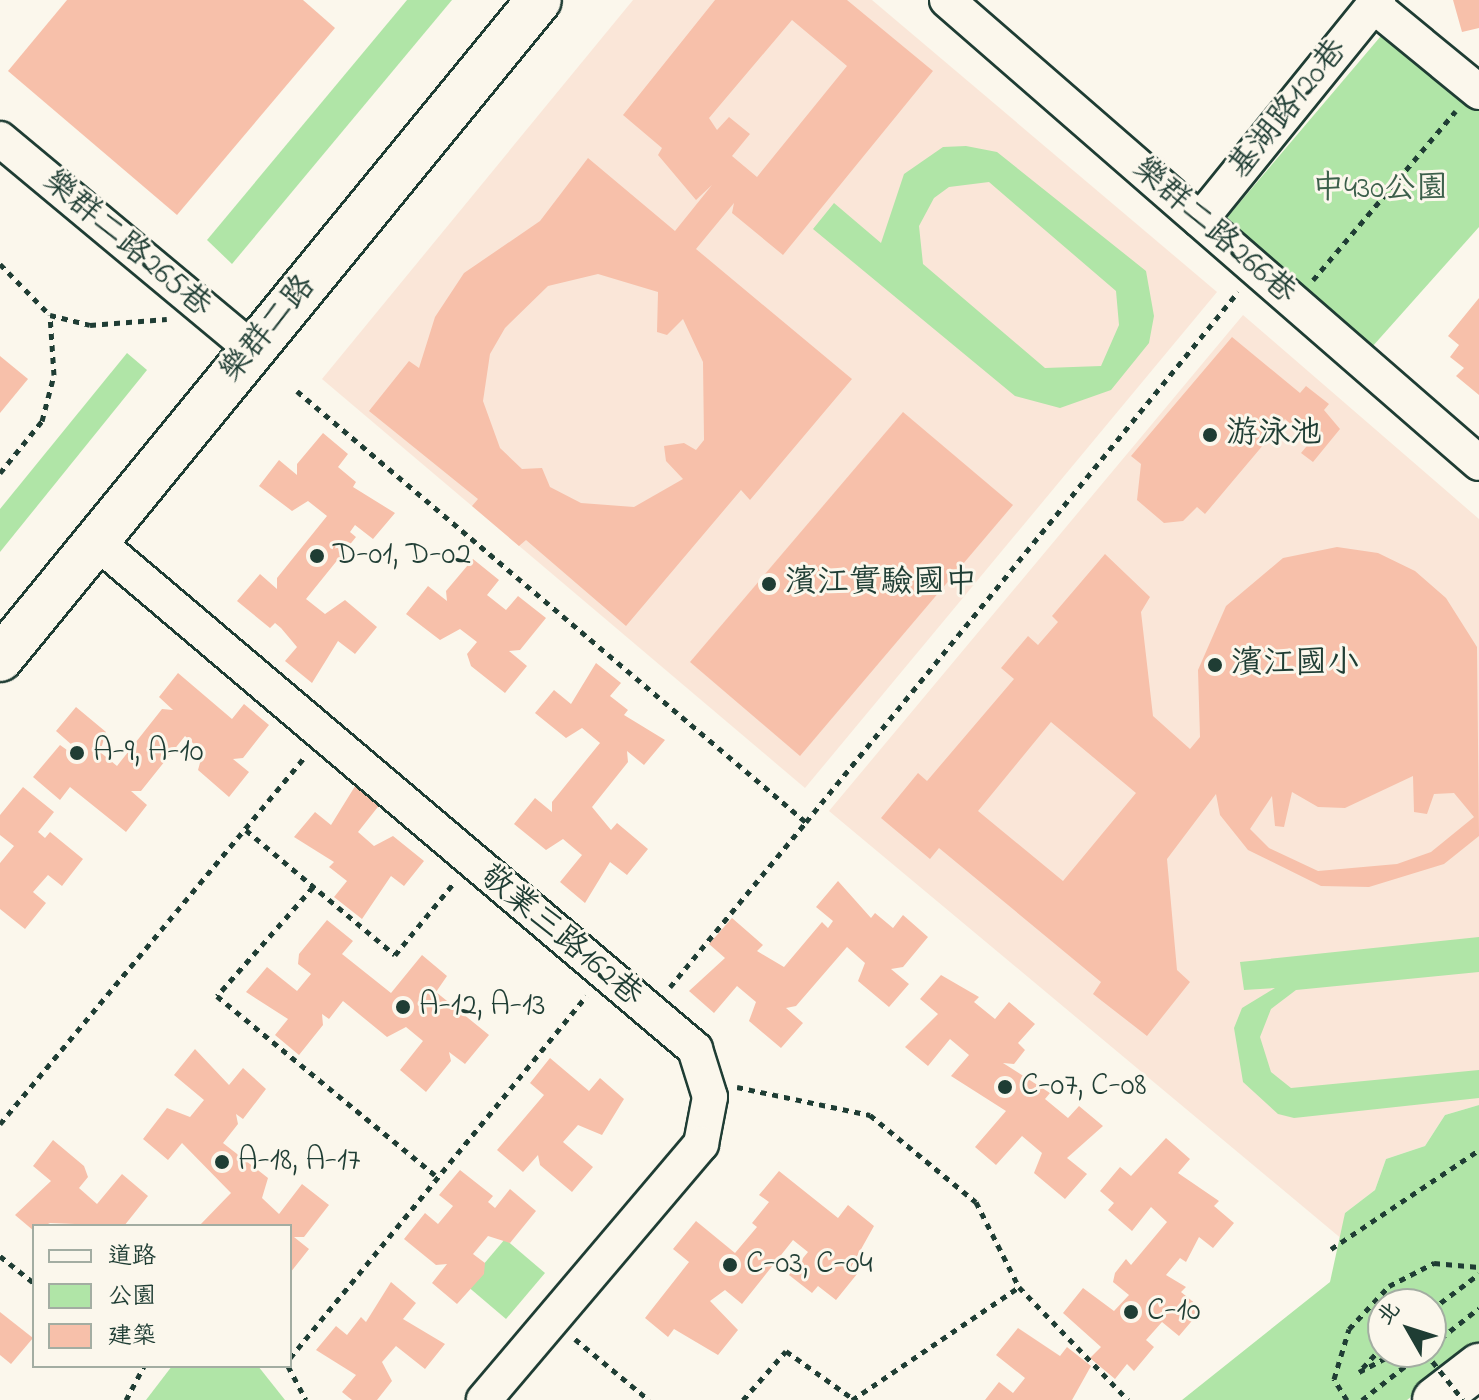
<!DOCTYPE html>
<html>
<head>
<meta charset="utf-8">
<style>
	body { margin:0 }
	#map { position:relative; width:1479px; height:1400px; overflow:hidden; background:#fbf7ec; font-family:"Indie Flower","LXGW WenKai TC",sans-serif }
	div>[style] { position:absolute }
	.built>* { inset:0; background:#fae6d8 }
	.green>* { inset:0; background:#b0e5a7 }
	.building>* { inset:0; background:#f7c0aa }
	.path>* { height:5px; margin-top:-2.5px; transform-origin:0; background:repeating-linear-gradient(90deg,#1f3d34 0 6px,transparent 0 12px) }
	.roads { filter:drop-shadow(2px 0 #1f3d34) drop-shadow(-2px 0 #1f3d34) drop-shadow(0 2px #1f3d34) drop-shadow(0 -2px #1f3d34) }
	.street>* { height:34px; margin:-17px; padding:0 17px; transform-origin:17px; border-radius:17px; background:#fbf7ec }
	.secondary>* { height:44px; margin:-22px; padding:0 22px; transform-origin:22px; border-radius:22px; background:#fbf7ec }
	.path-bridge>* { height:5px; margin-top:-2.5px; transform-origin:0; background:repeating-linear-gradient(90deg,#1f3d34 0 6px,transparent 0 12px) }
	.dots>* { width:22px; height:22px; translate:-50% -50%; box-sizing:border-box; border:4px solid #fbf7ec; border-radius:50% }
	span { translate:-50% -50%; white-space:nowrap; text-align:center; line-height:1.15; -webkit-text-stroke:6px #fbf7ec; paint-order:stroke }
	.street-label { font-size:32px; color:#1f3d34 }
	.park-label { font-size:32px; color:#3c5f4b }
	.poi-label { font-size:32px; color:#1f3d34 }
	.left { translate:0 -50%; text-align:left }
	.legend { position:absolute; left:32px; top:1224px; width:260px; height:144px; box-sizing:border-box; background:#fbf7ec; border:2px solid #a3ada2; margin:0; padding:10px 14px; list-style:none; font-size:24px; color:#1f3d34 }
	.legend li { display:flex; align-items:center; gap:16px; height:40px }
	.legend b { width:40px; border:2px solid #a3ada2 }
	.north { position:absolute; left:1367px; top:1288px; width:80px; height:80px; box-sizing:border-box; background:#fbf7ec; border:2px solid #a3ada2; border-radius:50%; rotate:309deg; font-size:22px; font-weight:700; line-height:32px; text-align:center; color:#1f3d34 }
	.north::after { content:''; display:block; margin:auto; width:28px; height:36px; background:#1f3d34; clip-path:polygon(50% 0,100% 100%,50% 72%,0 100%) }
</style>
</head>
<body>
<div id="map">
	<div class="built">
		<i style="clip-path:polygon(633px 0,872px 0,1217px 292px,805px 788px,322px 379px)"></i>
		<i style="clip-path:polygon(1243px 315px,1479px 519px,1479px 1105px,1445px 1115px,1425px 1146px,1386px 1159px,1375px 1190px,1345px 1213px,1343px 1240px,829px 811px)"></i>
	</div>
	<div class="green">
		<i style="clip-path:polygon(407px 0,452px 0,232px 264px,207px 240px)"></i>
		<i style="clip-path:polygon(1386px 30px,1479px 105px,1479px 227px,1372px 347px,1224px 221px)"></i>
		<i style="clip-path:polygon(evenodd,966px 146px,997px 152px,1146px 271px,1154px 316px,1149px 343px,1111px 390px,1060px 408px,1015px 396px,813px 229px,834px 203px,881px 243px,904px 174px,943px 147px,966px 146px,989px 182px,1116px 291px,1119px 325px,1101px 366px,1045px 368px,923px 264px,919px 226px,934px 198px,949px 187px,989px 182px)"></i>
		<i style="clip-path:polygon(127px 353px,147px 370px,0 552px,0 509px)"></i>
		<i style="clip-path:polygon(1479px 937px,1479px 972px,1296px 990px,1271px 1009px,1260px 1037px,1271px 1072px,1291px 1088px,1479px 1070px,1479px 1098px,1294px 1118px,1278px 1114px,1243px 1082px,1234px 1028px,1242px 1008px,1275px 988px,1244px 990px,1240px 962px)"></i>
		<i style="clip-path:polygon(evenodd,1479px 1105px,1479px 1343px,1407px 1400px,1182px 1400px,1330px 1282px,1345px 1213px,1375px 1190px,1386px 1159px,1425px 1146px,1445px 1115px,1479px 1105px,1383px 1304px,1431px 1304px,1431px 1352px,1383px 1352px,1383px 1304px)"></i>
		<i style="clip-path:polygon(505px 1239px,545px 1273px,506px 1319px,466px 1285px)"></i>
		<i style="clip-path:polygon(172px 1366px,258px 1366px,285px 1400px,146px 1400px)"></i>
	</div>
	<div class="building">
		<i style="clip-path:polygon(67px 0,303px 0,335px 28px,177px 215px,8px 71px)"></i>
		<i style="clip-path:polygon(evenodd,715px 0,847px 0,933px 71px,783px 255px,732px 213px,734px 203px,696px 249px,852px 379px,750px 500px,741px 490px,626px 626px,526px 540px,519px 546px,472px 506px,478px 499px,369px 411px,409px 361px,419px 368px,435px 317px,464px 273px,540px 221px,588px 158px,675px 231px,712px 185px,696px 200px,658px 155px,662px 148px,623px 115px,715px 0,792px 20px,847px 66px,757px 177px,732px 156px,750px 134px,729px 117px,717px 130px,709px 118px,792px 20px,715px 0,598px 274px,658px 292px,657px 332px,667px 335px,683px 319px,703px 362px,704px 440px,696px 450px,684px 443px,664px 446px,666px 461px,683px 479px,634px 507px,581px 503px,550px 487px,542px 468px,522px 469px,500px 448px,483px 401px,490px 354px,505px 328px,548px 286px,598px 274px)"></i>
		<i style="clip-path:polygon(1453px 0,1479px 0,1479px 28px,1462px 32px)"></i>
		<i style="clip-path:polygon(1479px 298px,1479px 395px,1456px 376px,1464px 368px,1450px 357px,1459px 345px,1448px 336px)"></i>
		<i style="clip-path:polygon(1232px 337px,1300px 393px,1306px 386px,1329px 404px,1324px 410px,1340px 429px,1313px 462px,1301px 453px,1311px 441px,1285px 419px,1205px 514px,1197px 507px,1183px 521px,1164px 523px,1137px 500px,1141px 464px,1131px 456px)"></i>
		<i style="clip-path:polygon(0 356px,28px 379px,0 413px)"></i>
		<i style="clip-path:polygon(903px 412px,1013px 505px,800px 756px,690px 662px)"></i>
		<i style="clip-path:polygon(323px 433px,348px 454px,338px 467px,356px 482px,353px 487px,395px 513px,373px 539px,355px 525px,350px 532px,356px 537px,306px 599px,325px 614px,345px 600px,377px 627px,355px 654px,338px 641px,312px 683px,285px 661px,297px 647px,281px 628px,275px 623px,270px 628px,237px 601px,260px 574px,277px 589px,277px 578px,327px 516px,308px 501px,292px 511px,259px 486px,279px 460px,297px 475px,297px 464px)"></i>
		<i style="clip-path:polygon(evenodd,1337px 547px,1378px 553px,1415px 571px,1446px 598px,1477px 647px,1479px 836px,1444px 864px,1369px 887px,1321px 886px,1248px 850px,1220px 815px,1216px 794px,1167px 859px,1177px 970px,1190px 982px,1147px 1036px,1093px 994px,1101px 982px,939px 848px,930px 859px,881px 818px,918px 773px,927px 781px,1014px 679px,1001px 668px,1028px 636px,1038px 645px,1058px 622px,1052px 616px,1105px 554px,1150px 597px,1141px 612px,1153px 716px,1190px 749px,1200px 737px,1198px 670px,1226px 606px,1283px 558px,1337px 547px,1051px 722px,1136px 793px,1063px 881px,978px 811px,1051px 722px,1337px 547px,1413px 776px,1414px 812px,1427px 814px,1434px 794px,1454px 793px,1474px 817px,1431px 852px,1397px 864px,1318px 871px,1269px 848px,1250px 829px,1272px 796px,1275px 826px,1284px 827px,1292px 792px,1318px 807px,1345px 808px,1413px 776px)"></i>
		<i style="clip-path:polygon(473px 559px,499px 580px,487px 595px,506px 610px,518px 596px,546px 618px,520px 650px,509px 651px,527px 666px,505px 693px,471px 666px,467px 654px,477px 642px,460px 629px,440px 640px,406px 614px,428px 586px,447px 601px,446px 591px)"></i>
		<i style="clip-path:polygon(596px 663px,621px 683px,610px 696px,628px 710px,624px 715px,665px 740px,644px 765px,627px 751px,628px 762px,592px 807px,611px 830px,617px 823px,648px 849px,627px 875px,610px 862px,585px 903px,560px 882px,582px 855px,563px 839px,546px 850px,514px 824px,535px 798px,552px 812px,552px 802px,600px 743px,582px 728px,566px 738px,535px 713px,554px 690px,571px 704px)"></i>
		<i style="clip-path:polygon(178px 673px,232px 719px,244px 704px,269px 725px,243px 758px,233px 759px,249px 772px,229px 797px,198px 770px,203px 752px,185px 736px,141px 791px,131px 791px,147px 805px,126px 832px,70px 787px,60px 800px,33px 777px,60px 745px,67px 750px,72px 745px,56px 731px,76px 707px,106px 732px,100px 752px,117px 766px,162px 709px,173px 710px,159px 697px)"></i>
		<i style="clip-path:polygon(357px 783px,381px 803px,358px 832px,374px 846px,393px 836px,424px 861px,404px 886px,391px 876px,362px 919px,334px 897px,347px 881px,329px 867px,334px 862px,294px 837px,315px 812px,331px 825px)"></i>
		<i style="clip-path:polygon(23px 787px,54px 812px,38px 832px,45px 838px,50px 832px,83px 859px,62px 886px,48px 875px,33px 892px,46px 903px,25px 929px,0 909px,0 863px,14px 846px,0 835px,0 815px)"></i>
		<i style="clip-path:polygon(838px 881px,871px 918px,875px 913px,893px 928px,903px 915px,928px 937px,903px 967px,891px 969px,909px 984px,889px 1007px,858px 981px,865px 963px,847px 947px,796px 1006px,786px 1008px,803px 1023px,781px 1048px,749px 1021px,756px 1002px,737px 986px,714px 1013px,689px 991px,725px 958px,709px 944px,732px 918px,763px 945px,757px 951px,784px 967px,822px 922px,828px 928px,833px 921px,816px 907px)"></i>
		<i style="clip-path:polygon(327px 920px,353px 941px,342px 954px,391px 993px,422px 955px,447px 976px,436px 992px,489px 1035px,465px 1064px,449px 1052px,451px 1061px,426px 1092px,400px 1070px,423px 1041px,406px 1027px,387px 1037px,343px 1001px,329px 1019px,322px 1014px,323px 1025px,299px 1055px,275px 1035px,288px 1019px,246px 992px,267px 967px,297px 991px,311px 974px,298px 964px,299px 954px)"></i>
		<i style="clip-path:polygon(941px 975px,979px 997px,974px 1002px,995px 1019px,1009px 1002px,1035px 1024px,1018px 1043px,1025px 1050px,1014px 1064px,1003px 1063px,1050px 1093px,1045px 1099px,1068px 1118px,1079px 1106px,1103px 1126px,1067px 1158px,1087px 1174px,1065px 1199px,1034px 1173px,1042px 1153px,1022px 1136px,996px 1165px,975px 1147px,1006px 1111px,951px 1076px,969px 1055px,950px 1039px,928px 1066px,905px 1047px,938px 1014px,920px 999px)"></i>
		<i style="clip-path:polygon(195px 1049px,229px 1085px,243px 1068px,266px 1089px,243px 1119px,236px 1114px,238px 1124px,223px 1143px,268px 1178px,262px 1198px,279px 1214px,302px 1184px,329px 1205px,304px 1237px,294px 1237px,309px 1249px,290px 1273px,290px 1226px,199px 1226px,231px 1193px,182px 1143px,168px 1160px,143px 1139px,167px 1108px,190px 1117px,204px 1100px,174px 1075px)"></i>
		<i style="clip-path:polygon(550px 1058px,589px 1091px,600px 1078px,624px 1099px,602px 1135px,578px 1125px,563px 1142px,593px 1167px,572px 1192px,540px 1165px,538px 1155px,523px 1172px,497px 1150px,544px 1095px,530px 1083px)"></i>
		<i style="clip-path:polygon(1166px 1138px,1190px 1159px,1178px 1173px,1219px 1201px,1214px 1206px,1234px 1223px,1213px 1248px,1199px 1237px,1186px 1262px,1180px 1258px,1166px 1275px,1186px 1287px,1181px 1292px,1202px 1309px,1179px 1336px,1162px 1322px,1146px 1340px,1154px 1347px,1134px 1371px,1127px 1364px,1115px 1379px,1090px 1358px,1101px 1347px,1063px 1313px,1083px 1288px,1114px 1311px,1129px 1295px,1113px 1282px,1115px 1273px,1126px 1259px,1131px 1265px,1167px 1222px,1151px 1207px,1132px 1231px,1108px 1210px,1114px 1203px,1100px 1191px,1120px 1167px,1131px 1176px)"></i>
		<i style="clip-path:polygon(53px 1140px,84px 1166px,88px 1177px,79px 1188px,97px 1204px,122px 1174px,148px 1196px,124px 1226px,50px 1223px,34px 1231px,15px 1215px,51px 1181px,33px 1166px)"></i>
		<i style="clip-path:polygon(460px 1170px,493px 1196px,488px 1202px,495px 1208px,510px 1189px,536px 1211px,510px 1243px,488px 1236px,473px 1254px,485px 1263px,484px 1274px,457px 1304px,432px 1283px,447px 1264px,436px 1265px,404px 1239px,425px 1213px,438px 1224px,453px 1206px,439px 1195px)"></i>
		<i style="clip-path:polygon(779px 1171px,838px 1218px,848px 1205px,874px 1226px,850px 1269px,857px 1274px,836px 1300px,818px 1286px,812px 1293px,789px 1275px,808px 1252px,793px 1240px,742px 1304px,725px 1290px,710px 1301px,738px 1330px,718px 1355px,674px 1329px,668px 1337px,645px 1318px,689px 1262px,673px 1249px,696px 1221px,735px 1253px,757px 1227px,752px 1223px,769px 1202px,759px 1195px)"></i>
		<i style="clip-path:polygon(391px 1282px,416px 1303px,403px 1319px,445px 1344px,425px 1369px,396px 1346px,382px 1362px,392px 1381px,377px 1400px,352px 1400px,342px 1392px,356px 1375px,316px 1350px,336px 1326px,347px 1335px,361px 1317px,366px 1322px)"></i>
		<i style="clip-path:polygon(0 1312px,33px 1338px,11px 1364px,0 1355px)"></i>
		<i style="clip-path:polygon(1018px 1328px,1060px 1356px,1067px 1347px,1091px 1366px,1072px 1400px,985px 1400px,999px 1382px,1013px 1393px,1025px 1378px,996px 1355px)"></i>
	</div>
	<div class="path">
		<i style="left:0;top:264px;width:71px;rotate:45.6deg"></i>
		<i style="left:50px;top:315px;width:41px;rotate:14deg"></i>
		<i style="left:90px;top:325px;width:77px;rotate:-4.5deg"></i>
		<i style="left:1313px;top:280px;width:221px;rotate:-49.8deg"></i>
		<i style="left:297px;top:391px;width:667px;rotate:40.26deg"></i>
		<i style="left:806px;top:822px;width:684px;rotate:-50.82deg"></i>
		<i style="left:0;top:473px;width:67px;rotate:-51.1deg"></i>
		<i style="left:42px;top:421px;width:48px;rotate:-75.4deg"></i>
		<i style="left:54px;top:375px;width:60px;rotate:-93.8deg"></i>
		<i style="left:246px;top:830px;width:194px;rotate:40deg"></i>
		<i style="left:395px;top:955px;width:92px;rotate:-50.8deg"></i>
		<i style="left:313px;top:887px;width:145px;rotate:131.4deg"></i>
		<i style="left:217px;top:996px;width:282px;rotate:39.4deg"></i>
		<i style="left:670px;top:987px;width:214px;rotate:-50.5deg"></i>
		<i style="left:737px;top:1087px;width:136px;rotate:11.9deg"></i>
		<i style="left:870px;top:1115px;width:137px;rotate:39.4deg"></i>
		<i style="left:976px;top:1202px;width:95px;rotate:63.2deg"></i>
		<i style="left:0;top:1124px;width:479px;rotate:-50.3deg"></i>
		<i style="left:1331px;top:1249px;width:178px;rotate:-33.8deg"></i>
		<i style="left:0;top:1256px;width:43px;rotate:38.5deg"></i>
		<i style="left:1431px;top:1310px;width:60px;rotate:-36.9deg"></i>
		<i style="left:575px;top:1339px;width:96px;rotate:39.5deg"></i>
		<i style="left:1383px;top:1346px;width:35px;rotate:133deg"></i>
		<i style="left:1359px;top:1372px;width:43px;rotate:-27.8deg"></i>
		<i style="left:1431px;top:1346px;width:61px;rotate:-38.4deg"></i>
		<i style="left:290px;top:1358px;width:468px;rotate:-50.7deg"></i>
		<i style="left:288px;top:1366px;width:38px;rotate:62deg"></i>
		<i style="left:126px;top:1400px;width:38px;rotate:-62deg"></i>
		<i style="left:743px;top:1400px;width:65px;rotate:-48.7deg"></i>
		<i style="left:786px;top:1351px;width:81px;rotate:35.5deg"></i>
		<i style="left:852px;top:1400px;width:202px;rotate:-34.1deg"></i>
		<i style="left:1019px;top:1287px;width:157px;rotate:46deg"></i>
		<i style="left:1347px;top:1400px;width:25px;rotate:-122deg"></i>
		<i style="left:1334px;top:1379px;width:52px;rotate:-73.3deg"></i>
		<i style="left:1349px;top:1329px;width:59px;rotate:-47.1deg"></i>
		<i style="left:1389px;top:1286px;width:51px;rotate:-27.1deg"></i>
		<i style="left:1434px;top:1263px;width:45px;rotate:5.1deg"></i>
		<i style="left:1362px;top:1400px;width:78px;rotate:-38.2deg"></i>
	</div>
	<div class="roads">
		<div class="street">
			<i style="left:947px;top:0;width:705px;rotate:41.03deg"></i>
			<i style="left:1373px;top:5px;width:137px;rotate:39.4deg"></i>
			<i style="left:0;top:139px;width:329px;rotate:39.8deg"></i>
			<i style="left:1200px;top:220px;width:283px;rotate:-51deg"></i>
			<i style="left:97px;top:542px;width:784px;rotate:40.29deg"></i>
			<i style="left:695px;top:1049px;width:50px;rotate:72.6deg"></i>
			<i style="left:710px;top:1097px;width:48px;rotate:100.8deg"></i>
			<i style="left:701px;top:1144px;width:336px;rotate:130.3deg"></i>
		</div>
		<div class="secondary">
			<i style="left:0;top:659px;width:851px;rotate:-50.72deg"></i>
			<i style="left:1435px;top:1400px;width:56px;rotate:-37.7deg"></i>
		</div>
	</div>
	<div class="path-bridge">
		<i style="left:1425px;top:1352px;width:61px;rotate:51.6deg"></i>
	</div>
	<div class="dots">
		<i style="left:1210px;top:435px;background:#1f3d34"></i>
		<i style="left:317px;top:556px;background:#1f3d34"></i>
		<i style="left:769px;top:584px;background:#1f3d34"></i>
		<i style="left:1215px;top:665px;background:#1f3d34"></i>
		<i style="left:77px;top:753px;background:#1f3d34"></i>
		<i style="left:403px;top:1007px;background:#1f3d34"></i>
		<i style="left:1005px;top:1087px;background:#1f3d34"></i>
		<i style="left:222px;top:1162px;background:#1f3d34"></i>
		<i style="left:730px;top:1265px;background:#1f3d34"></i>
		<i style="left:1131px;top:1312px;background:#1f3d34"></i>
	</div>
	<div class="street-label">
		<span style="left:1289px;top:110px;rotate:-51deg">基湖路120巷</span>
		<span style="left:1213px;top:232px;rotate:41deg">樂群二路266巷</span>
		<span style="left:126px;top:245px;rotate:40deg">樂群二路265巷</span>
		<span style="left:269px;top:330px;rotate:-50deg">樂群二路</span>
		<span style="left:560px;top:937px;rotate:40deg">敬業三路162巷</span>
	</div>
	<div class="park-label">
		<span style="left:1380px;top:190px">中430公園</span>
	</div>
	<div class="poi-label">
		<span class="left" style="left:1226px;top:435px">游泳池</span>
		<span class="left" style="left:333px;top:556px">D-01, D-02</span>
		<span class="left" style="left:785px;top:584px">濱江實驗國中</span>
		<span class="left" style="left:1231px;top:665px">濱江國小</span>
		<span class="left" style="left:93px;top:753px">A-9, A-10</span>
		<span class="left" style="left:419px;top:1007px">A-12, A-13</span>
		<span class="left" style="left:1021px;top:1087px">C-07, C-08</span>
		<span class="left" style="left:238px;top:1162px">A-18, A-17</span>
		<span class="left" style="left:746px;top:1265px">C-03, C-04</span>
		<span class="left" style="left:1147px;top:1312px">C-10</span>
	</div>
	<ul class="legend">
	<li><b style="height:10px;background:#fbf7ec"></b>道路</li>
	<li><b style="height:22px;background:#b0e5a7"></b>公園</li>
	<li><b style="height:22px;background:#f7c0aa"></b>建築</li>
	</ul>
	<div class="north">北</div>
</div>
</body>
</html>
